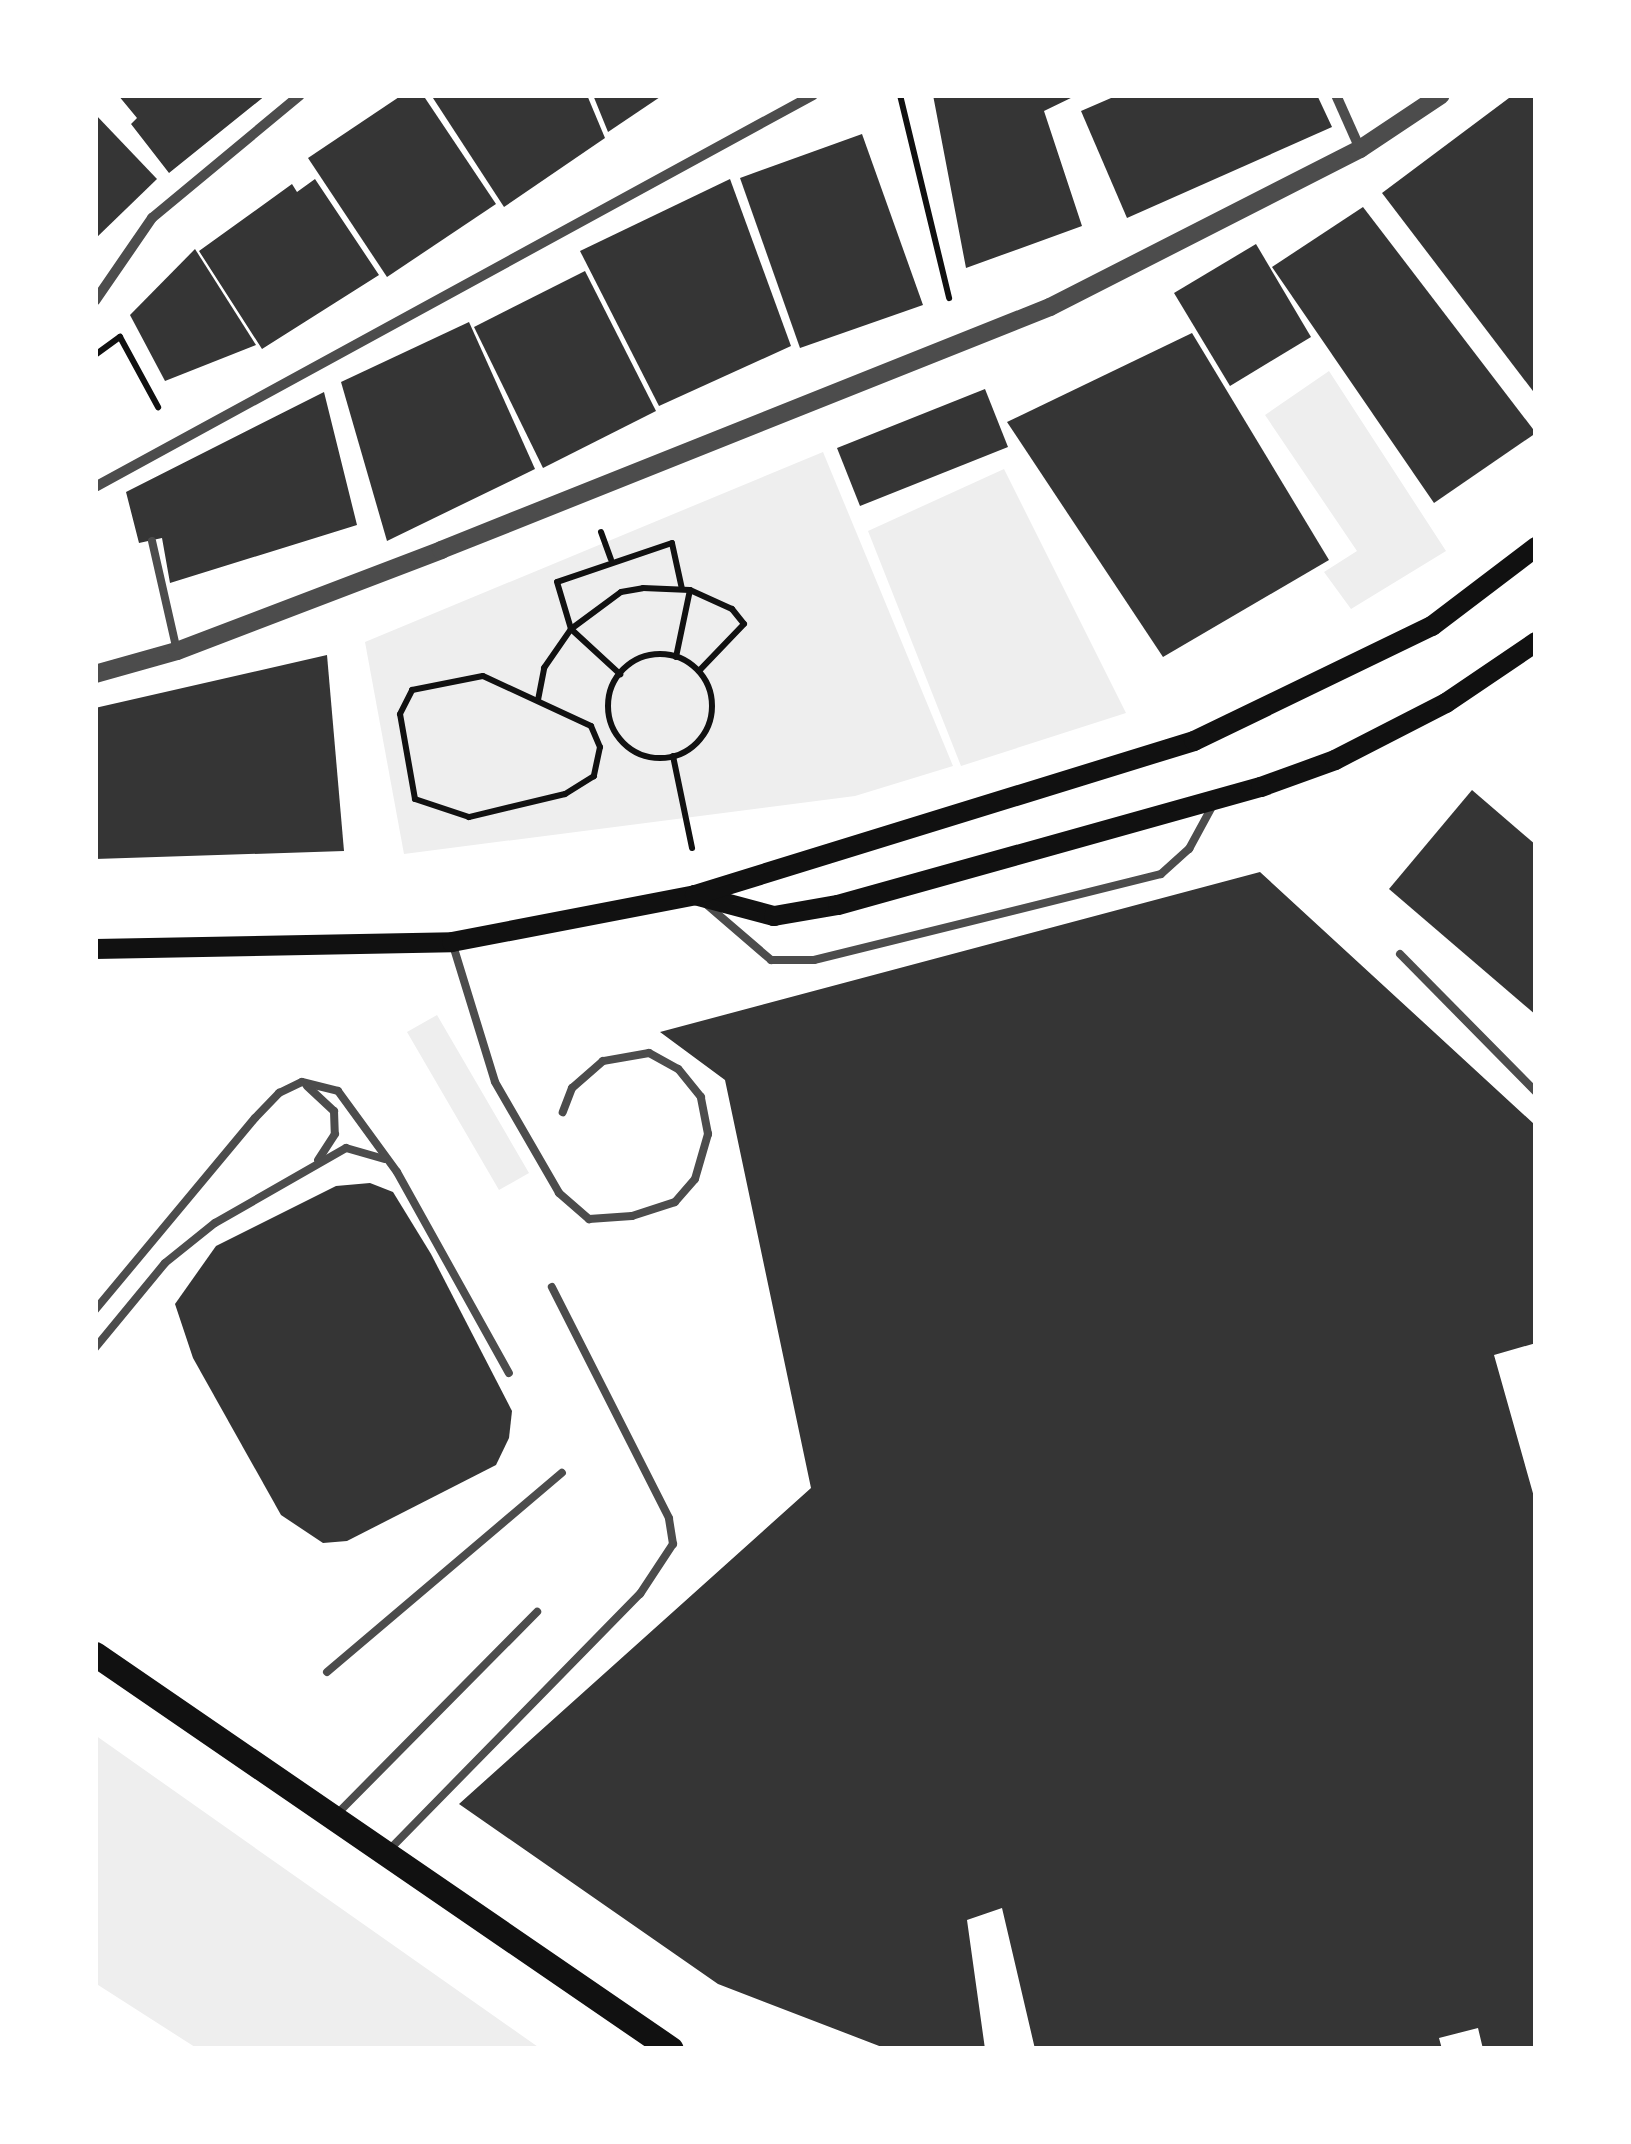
<!DOCTYPE html>
<html>
<head>
<meta charset="utf-8">
<style>
	body { margin:0 }
	#map { position:relative; width:1631px; height:2144px; overflow:hidden; background:#fff; font-family:Lora,serif }
	div>[style] { position:absolute }
	.green>* { inset:0; background:#eee }
	.building>* { inset:0; background:#353535 }
	.path>* { height:6px; margin:-3px; padding:0 3px; transform-origin:3px; border-radius:3px; background:#111 }
	.path>.ring { margin:-3px; padding:0; box-sizing:content-box; background:none; border:6px solid #111; border-radius:50% }
	.service>* { height:8px; margin:-4px; padding:0 4px; transform-origin:4px; border-radius:4px; background:#4c4c4c }
	.minor>* { height:10px; margin:-5px; padding:0 5px; transform-origin:5px; border-radius:5px; background:#4c4c4c }
	.tertiary>* { height:18px; margin:-9px; padding:0 9px; transform-origin:9px; border-radius:9px; background:#4c4c4c }
	.secondary>* { height:20px; margin:-10px; padding:0 10px; transform-origin:10px; border-radius:10px; background:#111 }
	.primary>* { height:25px; margin:-12.5px; padding:0 12.5px; transform-origin:12.5px; border-radius:12.5px; background:#111 }
	span { translate:-50% -50%; white-space:nowrap; text-align:center; line-height:1.15; -webkit-text-stroke:8px #fff; paint-order:stroke }
	.frame { position:absolute; inset:0; border:98px solid #fff; pointer-events:none }
</style>
</head>
<body>
<div id="map">
	<div class="green">
		<i style="clip-path:polygon(1329px 371px,1446px 551px,1351px 609px,1324px 572px,1357px 551px,1265px 415px)"></i>
		<i style="clip-path:polygon(823px 452px,953px 766px,855px 796px,404px 854px,365px 642px)"></i>
		<i style="clip-path:polygon(1004px 469px,1126px 713px,961px 766px,868px 531px)"></i>
		<i style="clip-path:polygon(437px 1015px,529px 1173px,499px 1190px,407px 1032px)"></i>
		<i style="clip-path:polygon(95px 1735px,285px 1869px,541px 2049px,198px 2049px,95px 1983px)"></i>
	</div>
	<div class="building">
		<i style="clip-path:polygon(118px 95px,266px 95px,169px 173px,131px 124px,137px 118px)"></i>
		<i style="clip-path:polygon(402px 95px,423px 95px,496px 204px,387px 277px,308px 158px)"></i>
		<i style="clip-path:polygon(431px 95px,587px 95px,605px 138px,504px 207px)"></i>
		<i style="clip-path:polygon(593px 95px,663px 95px,608px 132px)"></i>
		<i style="clip-path:polygon(933px 95px,1077px 95px,1044px 111px,1082px 226px,966px 268px)"></i>
		<i style="clip-path:polygon(1118px 95px,1317px 95px,1332px 127px,1127px 218px,1081px 111px)"></i>
		<i style="clip-path:polygon(1513px 95px,1536px 97px,1536px 395px,1382px 193px)"></i>
		<i style="clip-path:polygon(95px 114px,157px 179px,95px 239px)"></i>
		<i style="clip-path:polygon(862px 134px,923px 305px,800px 348px,740px 178px)"></i>
		<i style="clip-path:polygon(315px 179px,379px 275px,262px 349px,199px 251px,292px 184px,297px 192px)"></i>
		<i style="clip-path:polygon(730px 179px,791px 346px,659px 406px,580px 251px)"></i>
		<i style="clip-path:polygon(1363px 207px,1536px 433px,1434px 503px,1272px 267px)"></i>
		<i style="clip-path:polygon(1256px 244px,1311px 337px,1230px 386px,1174px 293px)"></i>
		<i style="clip-path:polygon(195px 249px,256px 345px,165px 381px,130px 315px)"></i>
		<i style="clip-path:polygon(585px 271px,656px 411px,543px 468px,474px 327px)"></i>
		<i style="clip-path:polygon(469px 322px,535px 469px,387px 541px,341px 382px)"></i>
		<i style="clip-path:polygon(1192px 333px,1329px 560px,1163px 657px,1007px 422px)"></i>
		<i style="clip-path:polygon(985px 389px,1008px 447px,860px 506px,837px 448px)"></i>
		<i style="clip-path:polygon(324px 392px,357px 525px,170px 583px,162px 538px,139px 543px,126px 492px)"></i>
		<i style="clip-path:polygon(327px 655px,344px 851px,95px 859px,95px 708px)"></i>
		<i style="clip-path:polygon(1472px 790px,1536px 845px,1536px 1015px,1389px 889px)"></i>
		<i style="clip-path:polygon(1260px 872px,1534px 1124px,1536px 1343px,1494px 1355px,1536px 1504px,1536px 2049px,1483px 2049px,1478px 2028px,1439px 2038px,1442px 2049px,1035px 2049px,1002px 1908px,967px 1920px,985px 2049px,887px 2049px,718px 1984px,459px 1804px,811px 1488px,725px 1080px,660px 1032px)"></i>
		<i style="clip-path:polygon(370px 1183px,393px 1192px,431px 1254px,512px 1411px,509px 1438px,496px 1465px,347px 1541px,323px 1543px,281px 1515px,193px 1358px,175px 1304px,216px 1246px,336px 1186px)"></i>
	</div>
	<div class="path">
		<i style="left:900px;top:95px;width:209px;rotate:76.4deg"></i>
		<i style="left:95px;top:355px;width:31px;rotate:-36deg"></i>
		<i style="left:120px;top:337px;width:80px;rotate:61.5deg"></i>
		<i style="left:601px;top:532px;width:29px;rotate:70deg"></i>
		<i style="left:682px;top:589px;width:47px;rotate:-102.3deg"></i>
		<i style="left:672px;top:543px;width:121px;rotate:161.3deg"></i>
		<i style="left:557px;top:582px;width:49px;rotate:73.4deg"></i>
		<i style="left:571px;top:629px;width:62px;rotate:-36.5deg"></i>
		<i style="left:621px;top:592px;width:22px;rotate:-10deg"></i>
		<i style="left:643px;top:588px;width:47px;rotate:2.4deg"></i>
		<i style="left:690px;top:590px;width:46px;rotate:24.3deg"></i>
		<i style="left:732px;top:609px;width:19px;rotate:51deg"></i>
		<i style="left:744px;top:624px;width:65px;rotate:133.8deg"></i>
		<i class="ring" style="left:608px;top:654px;width:98px;height:98px"></i>
		<i style="left:676px;top:657px;width:68px;rotate:-78.2deg"></i>
		<i style="left:483px;top:676px;width:119px;rotate:24.8deg"></i>
		<i style="left:591px;top:726px;width:23px;rotate:67deg"></i>
		<i style="left:600px;top:747px;width:30px;rotate:102deg"></i>
		<i style="left:594px;top:776px;width:34px;rotate:148deg"></i>
		<i style="left:565px;top:794px;width:99px;rotate:166.5deg"></i>
		<i style="left:469px;top:817px;width:57px;rotate:-161.6deg"></i>
		<i style="left:415px;top:799px;width:86px;rotate:-100deg"></i>
		<i style="left:400px;top:714px;width:27px;rotate:-63deg"></i>
		<i style="left:412px;top:690px;width:72px;rotate:-11.2deg"></i>
		<i style="left:538px;top:700px;width:33px;rotate:-79deg"></i>
		<i style="left:544px;top:668px;width:47px;rotate:-55.3deg"></i>
		<i style="left:571px;top:629px;width:67px;rotate:42.6deg"></i>
		<i style="left:673px;top:756px;width:94px;rotate:78.3deg"></i>
	</div>
	<div class="service">
		<i style="left:152px;top:541px;width:113px;rotate:77.2deg"></i>
		<i style="left:706px;top:904px;width:86px;rotate:40.7deg"></i>
		<i style="left:771px;top:960px;width:43px"></i>
		<i style="left:814px;top:960px;width:357px;rotate:-13.9deg"></i>
		<i style="left:1161px;top:874px;width:38px;rotate:-42deg"></i>
		<i style="left:1189px;top:849px;width:52px;rotate:-61.5deg"></i>
		<i style="left:452px;top:942px;width:146px;rotate:72.9deg"></i>
		<i style="left:495px;top:1082px;width:128px;rotate:60deg"></i>
		<i style="left:559px;top:1193px;width:40px;rotate:41deg"></i>
		<i style="left:589px;top:1219px;width:43px;rotate:-4deg"></i>
		<i style="left:632px;top:1216px;width:45px;rotate:-18deg"></i>
		<i style="left:675px;top:1202px;width:30px;rotate:-49deg"></i>
		<i style="left:695px;top:1179px;width:47px;rotate:-73.9deg"></i>
		<i style="left:708px;top:1134px;width:38px;rotate:-101deg"></i>
		<i style="left:701px;top:1097px;width:36px;rotate:-129deg"></i>
		<i style="left:678px;top:1069px;width:33px;rotate:-151deg"></i>
		<i style="left:649px;top:1053px;width:47px;rotate:170.1deg"></i>
		<i style="left:603px;top:1061px;width:41px;rotate:138.9deg"></i>
		<i style="left:572px;top:1088px;width:26px;rotate:111deg"></i>
		<i style="left:1400px;top:954px;width:194px;rotate:45.4deg"></i>
		<i style="left:307px;top:1086px;width:37px;rotate:43deg"></i>
		<i style="left:334px;top:1111px;width:23px;rotate:88deg"></i>
		<i style="left:335px;top:1134px;width:31px;rotate:123deg"></i>
		<i style="left:95px;top:1310px;width:250px;rotate:-50.2deg"></i>
		<i style="left:255px;top:1118px;width:35px;rotate:-46deg"></i>
		<i style="left:279px;top:1093px;width:25px;rotate:-26deg"></i>
		<i style="left:302px;top:1082px;width:37px;rotate:14deg"></i>
		<i style="left:338px;top:1091px;width:100px;rotate:53.9deg"></i>
		<i style="left:397px;top:1172px;width:230px;rotate:60.9deg"></i>
		<i style="left:95px;top:1348px;width:110px;rotate:-50.5deg"></i>
		<i style="left:165px;top:1263px;width:64px;rotate:-38.7deg"></i>
		<i style="left:215px;top:1223px;width:151px;rotate:-29.8deg"></i>
		<i style="left:346px;top:1148px;width:40px;rotate:16deg"></i>
		<i style="left:327px;top:1672px;width:308px;rotate:-40.3deg"></i>
		<i style="left:336px;top:1815px;width:286px;rotate:-45.3deg"></i>
		<i style="left:389px;top:1850px;width:359px;rotate:-45.6deg"></i>
		<i style="left:640px;top:1594px;width:60px;rotate:-56.6deg"></i>
		<i style="left:673px;top:1544px;width:26px;rotate:-99deg"></i>
		<i style="left:669px;top:1518px;width:259px;rotate:-116.9deg"></i>
	</div>
	<div class="minor">
		<i style="left:1336px;top:95px;width:59px;rotate:66deg"></i>
		<i style="left:95px;top:301px;width:101px;rotate:-55.5deg"></i>
		<i style="left:152px;top:218px;width:192px;rotate:-39.7deg"></i>
		<i style="left:95px;top:487px;width:818px;rotate:-28.63deg"></i>
	</div>
	<div class="tertiary">
		<i style="left:95px;top:674px;width:85px;rotate:-15.7deg"></i>
		<i style="left:177px;top:651px;width:283px;rotate:-20.9deg"></i>
		<i style="left:441px;top:550px;width:656px;rotate:-21.75deg"></i>
		<i style="left:1050px;top:307px;width:348px;rotate:-27deg"></i>
		<i style="left:1360px;top:149px;width:97px;rotate:-33.7deg"></i>
	</div>
	<div class="secondary">
		<i style="left:695px;top:895px;width:82px;rotate:14.9deg"></i>
		<i style="left:774px;top:916px;width:65px;rotate:-9.8deg"></i>
		<i style="left:838px;top:905px;width:439px;rotate:-15.6deg"></i>
		<i style="left:1261px;top:787px;width:79px;rotate:-20deg"></i>
		<i style="left:1335px;top:760px;width:125px;rotate:-27.2deg"></i>
		<i style="left:1446px;top:703px;width:109px;rotate:-34.1deg"></i>
		<i style="left:95px;top:949px;width:357px;rotate:-1.1deg"></i>
		<i style="left:452px;top:942px;width:248px;rotate:-10.9deg"></i>
		<i style="left:695px;top:895px;width:522px;rotate:-17.15deg"></i>
		<i style="left:1194px;top:741px;width:264px;rotate:-25.8deg"></i>
		<i style="left:1432px;top:626px;width:131px;rotate:-37.2deg"></i>
	</div>
	<div class="primary">
		<i style="left:95px;top:1654px;width:698px;rotate:34.44deg"></i>
	</div>
	<div class="frame"></div>
</div>
</body>
</html>
